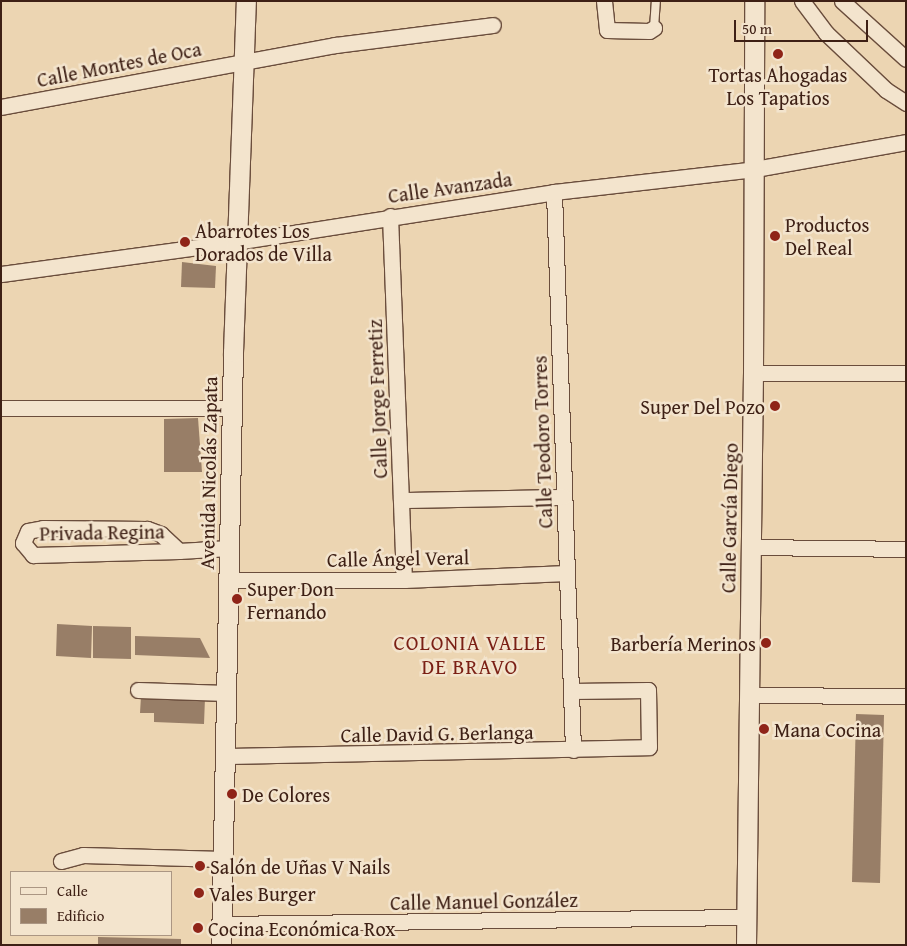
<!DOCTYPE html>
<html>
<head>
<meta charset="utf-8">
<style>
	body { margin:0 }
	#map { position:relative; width:907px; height:946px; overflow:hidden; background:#ecd5b2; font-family:"Gentium Book Plus",serif }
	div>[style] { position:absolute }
	.building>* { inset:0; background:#987e67 }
	.roads { filter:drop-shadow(1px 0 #6a4d3c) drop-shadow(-1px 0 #6a4d3c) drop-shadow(0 1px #6a4d3c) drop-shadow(0 -1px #6a4d3c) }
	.service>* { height:8px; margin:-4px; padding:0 4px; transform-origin:4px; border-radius:4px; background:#f3e4cd }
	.minor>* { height:15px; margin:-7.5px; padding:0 7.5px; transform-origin:7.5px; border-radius:7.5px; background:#f3e4cd }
	.tertiary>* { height:19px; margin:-9.5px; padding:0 9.5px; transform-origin:9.5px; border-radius:9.5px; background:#f3e4cd }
	.dots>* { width:14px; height:14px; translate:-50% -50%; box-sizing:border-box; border:2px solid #f3e4cd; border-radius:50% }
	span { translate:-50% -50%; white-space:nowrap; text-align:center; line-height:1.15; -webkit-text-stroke:5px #f3e4cd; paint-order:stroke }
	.street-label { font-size:20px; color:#3e2015 }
	.poi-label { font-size:20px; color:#3e2015 }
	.left { translate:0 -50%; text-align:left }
	.right { translate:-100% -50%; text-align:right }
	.neighbourhood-label { font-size:21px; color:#7a1f14; letter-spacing:1px }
	.frame { position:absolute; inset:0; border:2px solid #3e2015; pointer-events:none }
	.legend { position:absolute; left:10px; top:871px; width:162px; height:65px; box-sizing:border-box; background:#f3e4cd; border:1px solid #ab9683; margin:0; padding:6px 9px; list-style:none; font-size:15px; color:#3e2015 }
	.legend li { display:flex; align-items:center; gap:10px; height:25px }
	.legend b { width:25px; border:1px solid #ab9683 }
	.scale { position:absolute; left:734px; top:20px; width:134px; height:22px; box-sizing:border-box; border:2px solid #3e2015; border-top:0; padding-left:6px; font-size:15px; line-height:18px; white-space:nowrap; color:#3e2015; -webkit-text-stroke:4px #f3e4cd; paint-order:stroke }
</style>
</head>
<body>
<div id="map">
	<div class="building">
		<i style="clip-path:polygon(182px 262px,216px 266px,215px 288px,181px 287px)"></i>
		<i style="clip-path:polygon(198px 418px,202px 472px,164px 472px,164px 419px)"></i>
		<i style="clip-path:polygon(57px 624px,92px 626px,91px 658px,56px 656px)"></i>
		<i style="clip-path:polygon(93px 626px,131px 627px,131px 659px,93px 658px)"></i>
		<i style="clip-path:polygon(135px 636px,200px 638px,210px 658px,135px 655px)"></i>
		<i style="clip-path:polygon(141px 696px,205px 698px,204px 724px,154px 722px,154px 713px,140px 713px)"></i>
		<i style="clip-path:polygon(856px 714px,884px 715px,880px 883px,852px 882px)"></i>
		<i style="clip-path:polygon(98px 937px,181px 939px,181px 945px,98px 945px)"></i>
	</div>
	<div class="roads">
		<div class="service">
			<i style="left:654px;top:28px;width:27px;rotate:-86deg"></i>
		</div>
		<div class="minor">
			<i style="left:604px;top:1px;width:29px;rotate:84deg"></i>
			<i style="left:607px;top:30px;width:42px;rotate:1.4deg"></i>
			<i style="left:649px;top:31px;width:6px;rotate:-31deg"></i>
			<i style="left:802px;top:1px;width:40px;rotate:53deg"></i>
			<i style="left:826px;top:33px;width:83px;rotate:43.5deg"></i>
			<i style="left:886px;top:90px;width:24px;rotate:33deg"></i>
			<i style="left:842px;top:1px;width:86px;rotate:42.2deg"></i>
			<i style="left:1px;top:107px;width:340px;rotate:-10.5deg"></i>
			<i style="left:335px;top:45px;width:159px;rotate:-7.2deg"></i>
			<i style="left:554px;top:192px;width:558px;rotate:88.05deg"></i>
			<i style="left:390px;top:216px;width:364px;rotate:87.8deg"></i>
			<i style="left:1px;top:274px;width:237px;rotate:-7.8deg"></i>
			<i style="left:236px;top:242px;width:322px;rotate:-8.9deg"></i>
			<i style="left:554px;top:192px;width:202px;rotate:-6.5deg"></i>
			<i style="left:755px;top:169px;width:153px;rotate:-10.1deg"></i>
			<i style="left:753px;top:373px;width:153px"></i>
			<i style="left:1px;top:408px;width:231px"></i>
			<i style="left:401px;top:500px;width:163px;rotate:-1.1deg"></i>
			<i style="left:751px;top:547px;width:155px;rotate:0.7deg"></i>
			<i style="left:179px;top:551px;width:25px;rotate:-137deg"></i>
			<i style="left:161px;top:534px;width:15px;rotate:-160deg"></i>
			<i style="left:147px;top:529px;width:104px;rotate:-179.4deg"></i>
			<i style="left:43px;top:528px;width:15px;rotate:169deg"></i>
			<i style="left:28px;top:531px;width:13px;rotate:113deg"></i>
			<i style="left:23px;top:543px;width:16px;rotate:50deg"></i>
			<i style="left:33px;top:555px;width:146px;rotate:-1.6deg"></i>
			<i style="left:179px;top:551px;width:50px;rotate:-3.4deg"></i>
			<i style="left:229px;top:580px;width:175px"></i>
			<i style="left:404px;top:580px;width:163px;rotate:-2.5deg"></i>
			<i style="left:138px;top:690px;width:88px;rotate:2deg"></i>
			<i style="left:749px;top:695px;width:157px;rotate:0.4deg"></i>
			<i style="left:224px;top:756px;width:425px;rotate:-1.2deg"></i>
			<i style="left:649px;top:747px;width:57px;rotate:-91deg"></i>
			<i style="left:648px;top:690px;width:77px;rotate:179.3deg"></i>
			<i style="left:61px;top:861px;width:23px;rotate:-15deg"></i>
			<i style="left:83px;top:855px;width:140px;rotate:1.6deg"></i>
			<i style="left:222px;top:924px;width:524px;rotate:-0.77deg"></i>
		</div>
		<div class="tertiary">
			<i style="left:221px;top:945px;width:593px;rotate:-88.84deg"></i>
			<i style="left:233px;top:352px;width:351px;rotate:-87.9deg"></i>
			<i style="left:746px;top:945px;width:572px;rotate:-89.3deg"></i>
			<i style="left:753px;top:373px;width:372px;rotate:-89.8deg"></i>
		</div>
	</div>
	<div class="dots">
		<i style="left:778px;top:54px;background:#8f2418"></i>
		<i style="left:775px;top:236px;background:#8f2418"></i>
		<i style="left:185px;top:242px;background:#8f2418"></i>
		<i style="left:775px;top:406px;background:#8f2418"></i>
		<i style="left:237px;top:599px;background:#8f2418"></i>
		<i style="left:766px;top:643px;background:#8f2418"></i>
		<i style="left:764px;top:729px;background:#8f2418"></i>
		<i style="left:232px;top:794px;background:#8f2418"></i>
		<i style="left:200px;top:866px;background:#8f2418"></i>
		<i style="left:199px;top:893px;background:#8f2418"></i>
		<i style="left:198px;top:928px;background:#8f2418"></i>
	</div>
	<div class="street-label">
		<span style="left:119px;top:64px;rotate:-11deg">Calle Montes de Oca</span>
		<span style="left:450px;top:187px;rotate:-8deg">Calle Avanzada</span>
		<span style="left:377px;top:399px;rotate:-92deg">Calle Jorge Ferretiz</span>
		<span style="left:542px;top:442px;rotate:-92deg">Calle Teodoro Torres</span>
		<span style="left:208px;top:473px;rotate:-89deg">Avenida Nicolás Zapata</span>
		<span style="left:729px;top:518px;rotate:-89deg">Calle García Diego</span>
		<span style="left:102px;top:532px;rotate:-1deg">Privada Regina</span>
		<span style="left:398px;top:558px;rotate:-1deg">Calle Ángel Veral</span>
		<span style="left:437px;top:733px;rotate:-1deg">Calle David G. Berlanga</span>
		<span style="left:484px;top:901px;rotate:-1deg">Calle Manuel González</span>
	</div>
	<div class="poi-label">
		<span style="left:778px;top:86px">Tortas Ahogadas<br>Los Tapatios</span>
		<span class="left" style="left:785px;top:236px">Productos<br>Del Real</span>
		<span class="left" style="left:195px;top:242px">Abarrotes Los<br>Dorados de Villa</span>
		<span class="right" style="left:765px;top:406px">Super Del Pozo</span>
		<span class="left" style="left:247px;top:600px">Super Don<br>Fernando</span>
		<span class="right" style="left:756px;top:643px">Barbería Merinos</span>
		<span class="left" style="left:774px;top:729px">Mana Cocina</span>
		<span class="left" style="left:242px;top:794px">De Colores</span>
		<span class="left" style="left:210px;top:866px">Salón de Uñas V Nails</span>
		<span class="left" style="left:209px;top:893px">Vales Burger</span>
		<span class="left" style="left:208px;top:928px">Cocina Económica Rox</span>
	</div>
	<div class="neighbourhood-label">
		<span style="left:470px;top:655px">COLONIA VALLE<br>DE BRAVO</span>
	</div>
	<div class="frame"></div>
	<ul class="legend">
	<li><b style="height:6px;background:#f3e4cd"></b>Calle</li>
	<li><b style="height:14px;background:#987e67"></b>Edificio</li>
	</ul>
	<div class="scale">50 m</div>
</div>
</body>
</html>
